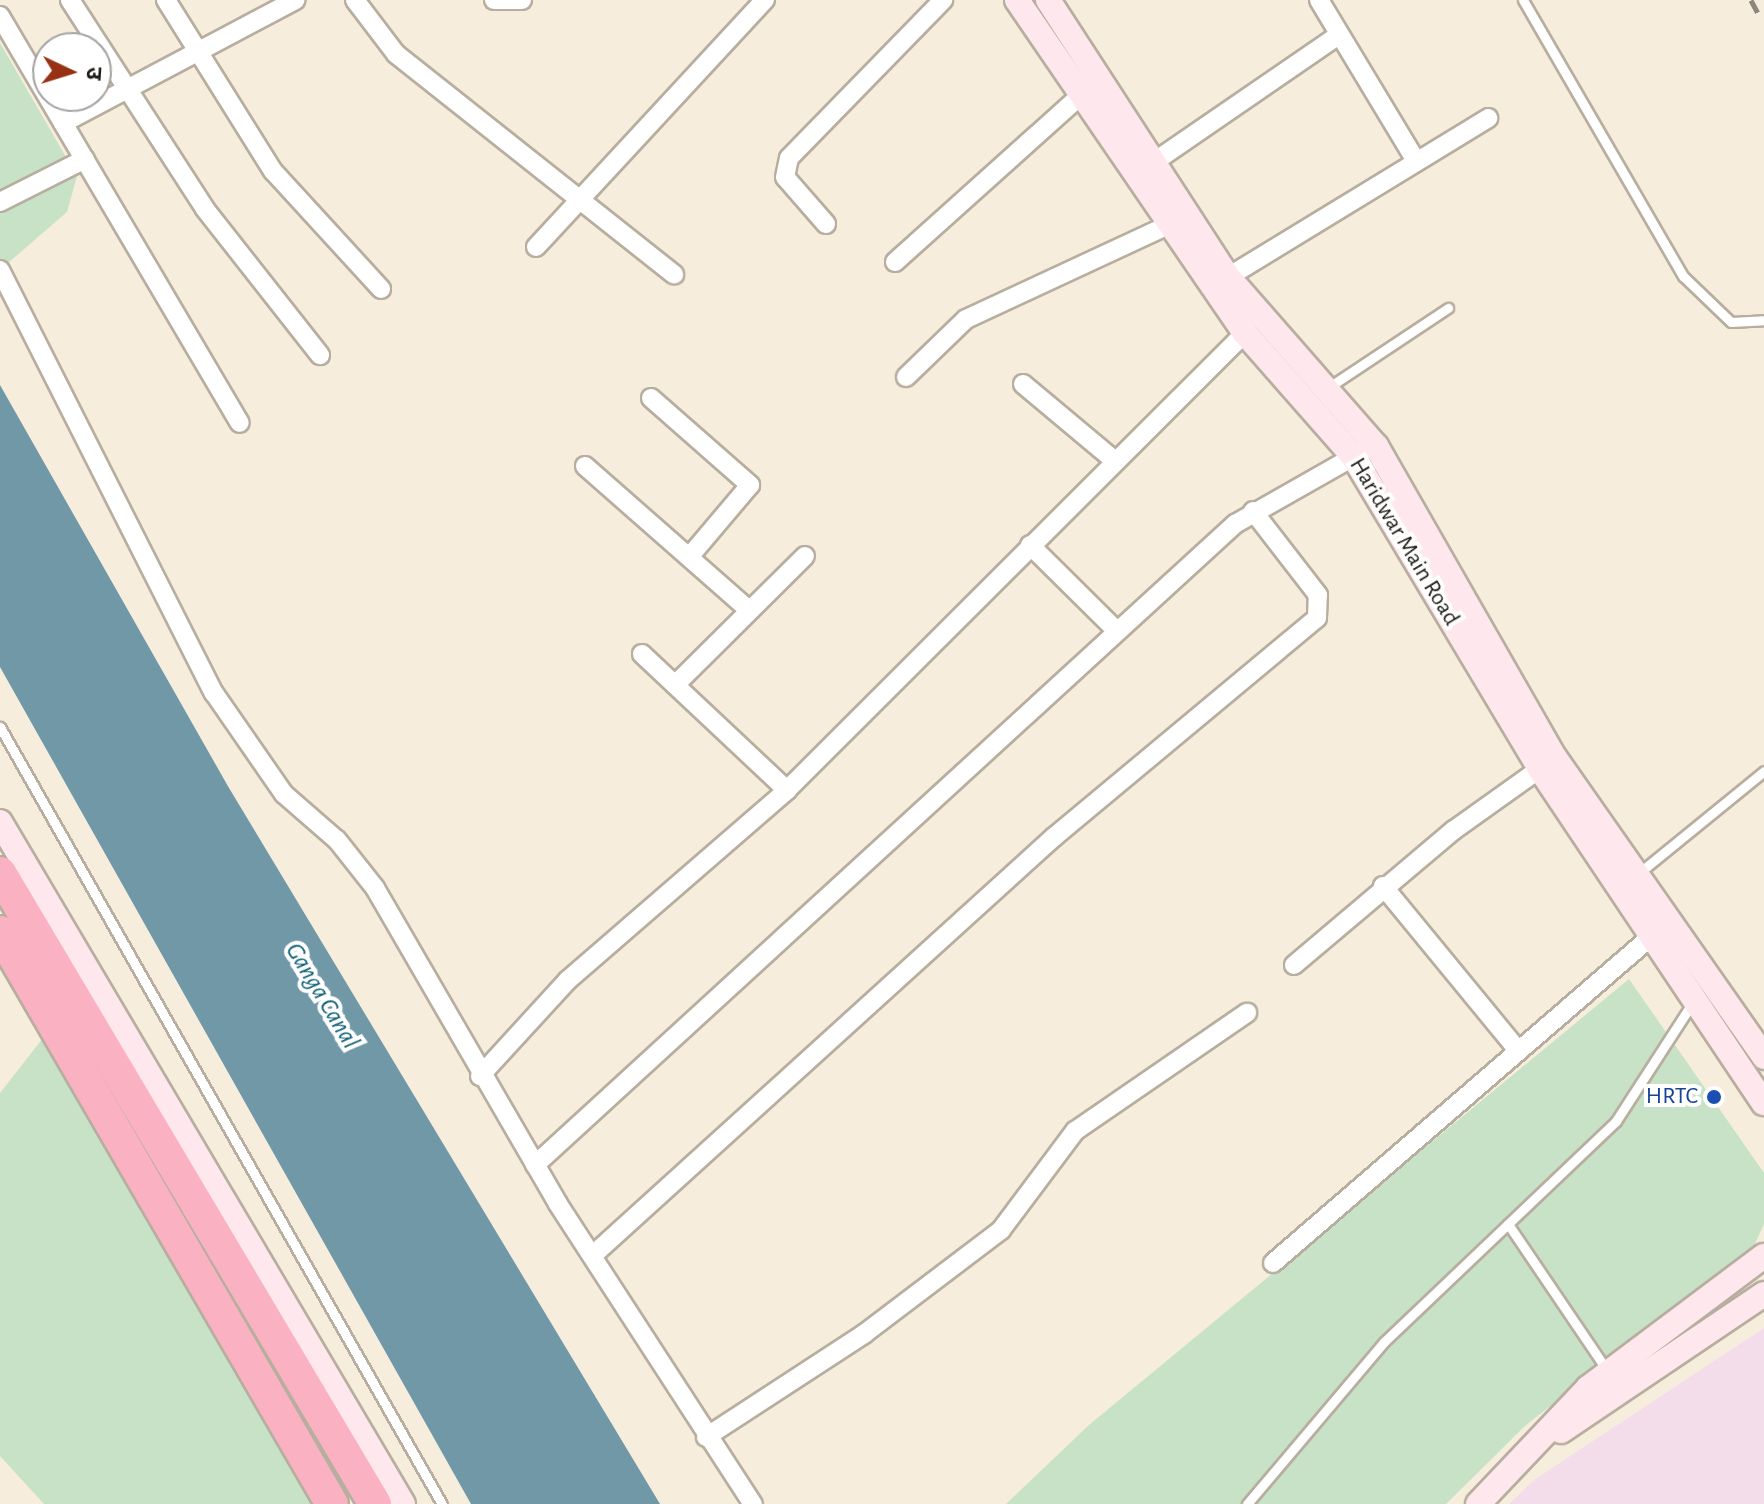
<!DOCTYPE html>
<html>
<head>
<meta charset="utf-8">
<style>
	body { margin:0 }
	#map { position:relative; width:1764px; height:1504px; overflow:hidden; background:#f7eddd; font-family:"Alegreya Sans","Noto Sans Devanagari",sans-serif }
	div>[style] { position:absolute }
	.education>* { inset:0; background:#f3ddeb }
	.green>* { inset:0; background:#c7e2c6 }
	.water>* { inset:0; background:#7098a7 }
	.roads { filter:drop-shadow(2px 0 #b8ae9f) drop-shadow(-2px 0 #b8ae9f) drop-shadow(0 2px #b8ae9f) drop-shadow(0 -2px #b8ae9f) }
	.lane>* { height:9px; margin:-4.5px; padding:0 4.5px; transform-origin:4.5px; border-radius:4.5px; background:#fff }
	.street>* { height:18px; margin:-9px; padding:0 9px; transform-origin:9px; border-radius:9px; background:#fff }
	.secondary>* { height:24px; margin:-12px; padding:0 12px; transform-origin:12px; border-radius:12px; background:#fee8ed }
	.highway>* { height:32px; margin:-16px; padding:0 16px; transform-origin:16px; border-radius:16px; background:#fab2c3 }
	.rail>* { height:5px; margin-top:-2.5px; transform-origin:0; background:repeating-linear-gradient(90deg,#8d867b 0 14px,transparent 0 28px) }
	.dots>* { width:22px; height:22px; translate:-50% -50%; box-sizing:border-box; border:4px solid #fff; border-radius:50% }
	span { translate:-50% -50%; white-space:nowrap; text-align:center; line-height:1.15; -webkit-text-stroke:8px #fff; paint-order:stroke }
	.street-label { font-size:24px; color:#1d1a14 }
	.transit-label { font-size:24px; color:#164399 }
	.right { translate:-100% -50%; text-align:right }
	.water-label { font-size:26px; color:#0f6076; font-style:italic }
	.north { position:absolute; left:32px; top:32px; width:80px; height:80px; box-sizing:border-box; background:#fff; border:2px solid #a5a3a1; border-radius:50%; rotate:94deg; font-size:22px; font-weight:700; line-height:32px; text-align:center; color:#1d1a14 }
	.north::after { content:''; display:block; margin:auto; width:28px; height:36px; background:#983114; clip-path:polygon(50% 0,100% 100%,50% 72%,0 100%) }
</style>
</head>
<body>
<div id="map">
	<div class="education">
		<i style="clip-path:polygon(1764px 1328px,1764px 1504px,1509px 1504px,1534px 1480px)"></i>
	</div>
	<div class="green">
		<i style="clip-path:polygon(0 43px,77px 176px,67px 212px,0 270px)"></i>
		<i style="clip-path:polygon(1629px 979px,1764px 1173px,1764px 1224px,1753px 1248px,1526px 1425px,1446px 1504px,1006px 1504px,1089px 1425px)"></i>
		<i style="clip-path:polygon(43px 1038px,316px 1504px,44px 1504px,0 1456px,0 1093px)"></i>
	</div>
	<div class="water">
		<i style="clip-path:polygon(0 385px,229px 788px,660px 1504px,471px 1504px,0 667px)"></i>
	</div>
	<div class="roads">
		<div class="lane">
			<i style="left:1523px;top:0;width:319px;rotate:59.9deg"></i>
			<i style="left:1683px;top:276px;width:66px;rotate:43.8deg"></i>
			<i style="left:1731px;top:322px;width:33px;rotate:-3deg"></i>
			<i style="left:1329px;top:387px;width:143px;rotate:-33.6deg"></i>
			<i style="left:0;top:727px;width:894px;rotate:60.37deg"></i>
			<i style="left:1639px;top:873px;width:161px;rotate:-39.2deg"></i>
			<i style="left:1508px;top:1224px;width:176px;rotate:55.9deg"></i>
			<i style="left:1247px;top:1504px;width:212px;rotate:-49.8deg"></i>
			<i style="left:1384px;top:1342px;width:320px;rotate:-43.6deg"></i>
			<i style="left:1616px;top:1121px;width:142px;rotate:-57.1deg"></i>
		</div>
		<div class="street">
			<i style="left:70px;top:0;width:249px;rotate:57.1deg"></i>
			<i style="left:205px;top:209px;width:186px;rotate:51.8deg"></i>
			<i style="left:166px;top:0;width:202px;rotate:58deg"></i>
			<i style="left:273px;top:171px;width:160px;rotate:47.5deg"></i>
			<i style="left:355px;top:0;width:68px;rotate:52.8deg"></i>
			<i style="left:396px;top:54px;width:355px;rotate:38.4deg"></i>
			<i style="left:494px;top:0;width:28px"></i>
			<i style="left:1319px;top:0;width:188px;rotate:58.9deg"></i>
			<i style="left:0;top:16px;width:472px;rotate:59.5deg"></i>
			<i style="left:63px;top:123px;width:263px;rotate:-27.9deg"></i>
			<i style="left:1151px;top:164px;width:228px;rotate:-34.5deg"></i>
			<i style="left:0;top:202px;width:95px;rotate:-26.8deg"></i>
			<i style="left:826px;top:224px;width:62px;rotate:-131.1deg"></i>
			<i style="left:785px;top:177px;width:19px;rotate:-78deg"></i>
			<i style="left:789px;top:158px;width:221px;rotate:-45.7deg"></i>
			<i style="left:536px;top:247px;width:337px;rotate:-47.2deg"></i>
			<i style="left:895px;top:262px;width:247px;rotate:-41.9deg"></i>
			<i style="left:0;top:270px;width:474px;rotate:63.2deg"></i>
			<i style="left:214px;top:693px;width:123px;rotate:55.3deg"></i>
			<i style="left:284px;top:794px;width:70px;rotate:41deg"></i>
			<i style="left:337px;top:840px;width:61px;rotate:51.6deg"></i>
			<i style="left:375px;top:888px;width:365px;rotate:59.9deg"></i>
			<i style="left:558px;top:1204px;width:358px;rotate:57deg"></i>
			<i style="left:1228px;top:277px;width:305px;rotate:-31.4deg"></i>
			<i style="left:906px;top:377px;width:83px;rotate:-44deg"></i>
			<i style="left:966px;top:319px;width:237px;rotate:-24.9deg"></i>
			<i style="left:1023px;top:384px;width:120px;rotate:39.9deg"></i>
			<i style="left:651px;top:398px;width:132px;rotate:41.3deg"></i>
			<i style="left:750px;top:485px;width:93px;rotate:130.2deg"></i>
			<i style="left:585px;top:466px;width:217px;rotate:41.3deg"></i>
			<i style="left:1030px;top:545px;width:121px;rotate:44.7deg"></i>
			<i style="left:642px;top:654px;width:199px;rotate:43.2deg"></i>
			<i style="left:675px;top:685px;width:183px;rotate:-44.8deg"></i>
			<i style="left:1383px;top:886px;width:211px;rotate:50.6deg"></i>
			<i style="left:1294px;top:965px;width:209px;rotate:-40.2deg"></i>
			<i style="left:1454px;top:830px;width:115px;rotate:-35.5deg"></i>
			<i style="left:480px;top:1076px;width:130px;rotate:-47.5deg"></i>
			<i style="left:568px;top:980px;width:290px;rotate:-40.9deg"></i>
			<i style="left:787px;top:790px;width:647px;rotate:-44.94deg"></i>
			<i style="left:535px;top:1165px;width:949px;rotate:-42.48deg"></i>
			<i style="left:1235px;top:524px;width:146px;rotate:-29.6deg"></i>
			<i style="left:592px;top:1256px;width:624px;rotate:-42.21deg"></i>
			<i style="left:1054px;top:837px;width:342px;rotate:-39.8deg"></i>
			<i style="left:1317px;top:618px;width:23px;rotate:-88deg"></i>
			<i style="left:1318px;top:595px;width:106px;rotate:-127.7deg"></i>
			<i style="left:1273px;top:1263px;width:496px;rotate:-40.8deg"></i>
			<i style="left:706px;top:1437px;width:189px;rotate:-33.1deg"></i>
			<i style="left:864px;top:1334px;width:172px;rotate:-37.2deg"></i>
			<i style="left:1001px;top:1230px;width:124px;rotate:-53.2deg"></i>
			<i style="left:1075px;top:1131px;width:209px;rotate:-34.5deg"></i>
		</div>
		<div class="secondary">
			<i style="left:1017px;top:0;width:404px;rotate:55.6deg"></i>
			<i style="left:1245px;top:333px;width:164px;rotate:48.7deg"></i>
			<i style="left:1353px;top:456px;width:365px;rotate:59.1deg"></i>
			<i style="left:1540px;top:769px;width:402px;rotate:56.2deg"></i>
			<i style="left:1048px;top:0;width:330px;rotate:57deg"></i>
			<i style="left:1228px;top:277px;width:225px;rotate:48.8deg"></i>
			<i style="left:1376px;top:446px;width:360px;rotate:60.2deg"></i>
			<i style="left:1555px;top:758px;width:365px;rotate:55deg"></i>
			<i style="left:0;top:822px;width:792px;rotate:59.42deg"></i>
			<i style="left:1561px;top:1431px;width:245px;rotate:-34deg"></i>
			<i style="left:1478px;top:1504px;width:160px;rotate:-46.5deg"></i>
			<i style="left:1588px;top:1388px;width:220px;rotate:-36.9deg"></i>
		</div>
		<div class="highway">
			<i style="left:0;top:873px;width:734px;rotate:59.28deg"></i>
			<i style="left:0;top:932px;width:661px;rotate:59.87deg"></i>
		</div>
	</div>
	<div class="rail">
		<i style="left:1751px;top:0;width:27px;rotate:62deg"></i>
	</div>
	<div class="dots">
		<i style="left:1714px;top:1097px;background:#1a4fb4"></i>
	</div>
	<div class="street-label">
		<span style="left:1404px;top:542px;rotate:59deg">Haridwar Main Road</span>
	</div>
	<div class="transit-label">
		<span class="right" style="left:1698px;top:1097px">HRTC</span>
	</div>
	<div class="water-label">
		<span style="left:322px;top:996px;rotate:59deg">Ganga Canal</span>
	</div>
	<div class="north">उ</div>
</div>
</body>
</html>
